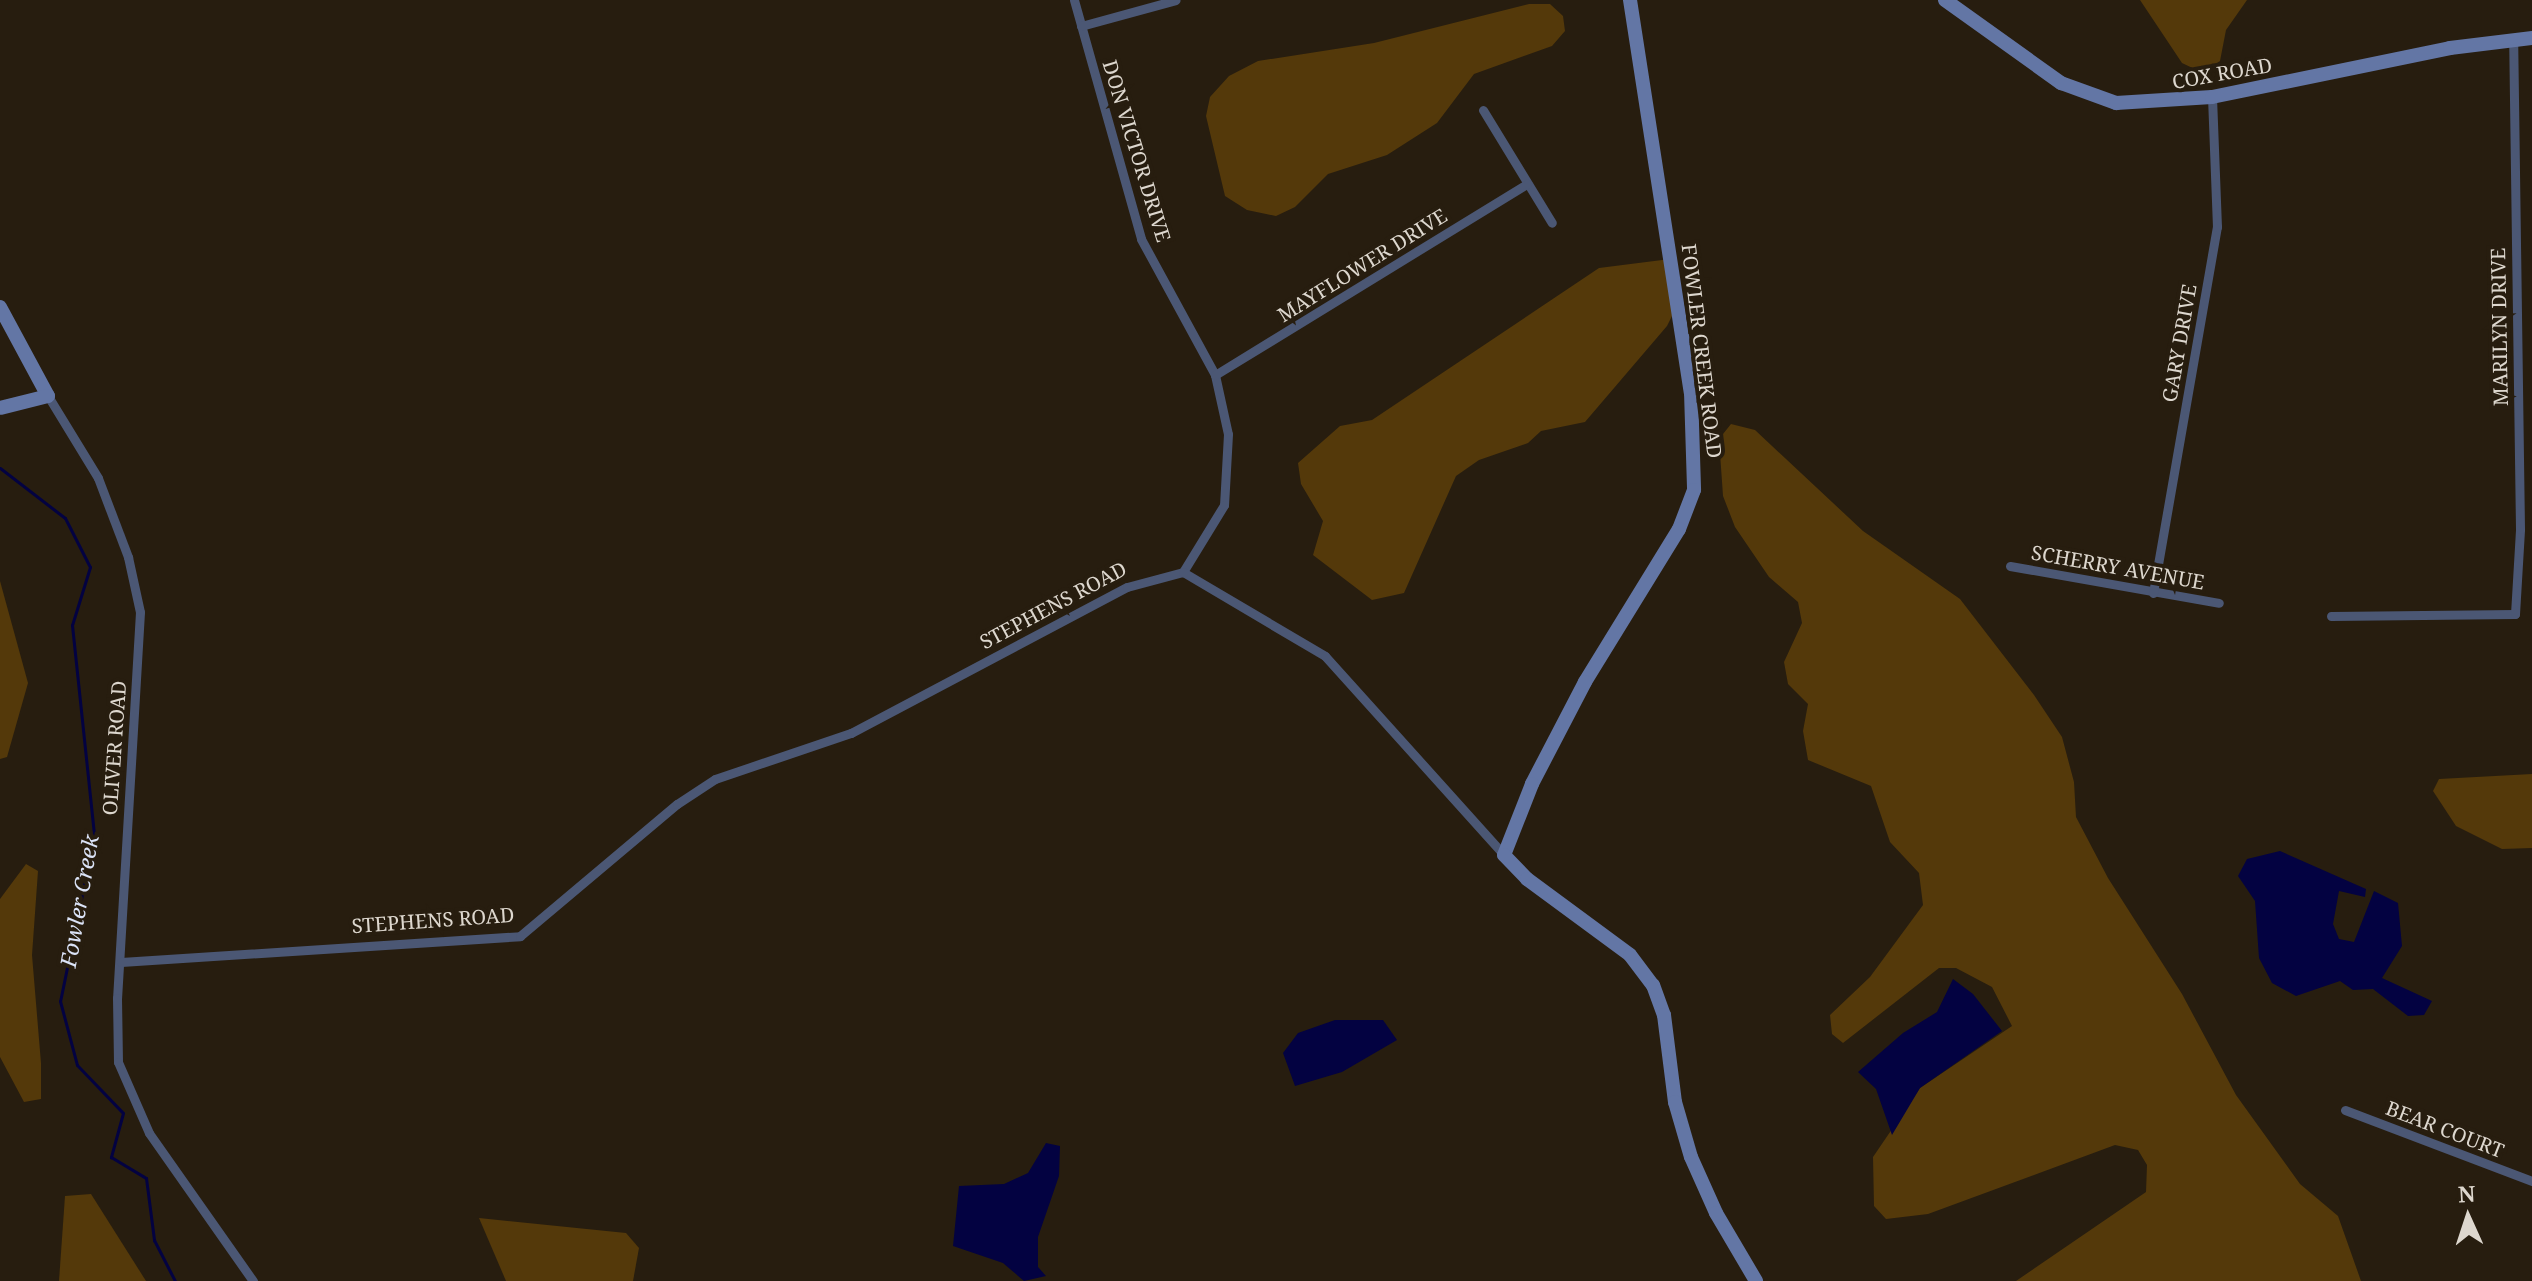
<!DOCTYPE html>
<html>
<head>
<meta charset="utf-8">
<style>
	body { margin:0 }
	#map { position:relative; width:2532px; height:1281px; overflow:hidden; background:#271d0f; font-family:"Noto Serif",serif }
	div>[style] { position:absolute }
	.green>* { inset:0; background:#54390a }
	.water>* { inset:0; background:#030241 }
	.stream>* { height:3px; margin:-1.5px; padding:0 1.5px; transform-origin:1.5px; border-radius:1.5px; background:#030241 }
	.street>* { height:9px; margin:-4.5px; padding:0 4.5px; transform-origin:4.5px; border-radius:4.5px; background:#4b5774 }
	.secondary>* { height:14px; margin:-7px; padding:0 7px; transform-origin:7px; border-radius:7px; background:#6376a5 }
	span { translate:-50% -50%; white-space:nowrap; text-align:center; line-height:1.15; -webkit-text-stroke:8px #271d0f; paint-order:stroke }
	.street-label { font-size:20px; color:#ddd7ce }
	.water-label { font-size:22px; color:#dbe3f7; font-style:italic }
	.north { position:absolute; left:2428px; top:1177px; width:80px; height:80px; -webkit-text-stroke:6px #271d0f; paint-order:stroke; rotate:357deg; font-size:22px; font-weight:700; line-height:32px; text-align:center; color:#ddd7ce }
	.north::after { content:''; display:block; margin:auto; width:28px; height:36px; background:#ddd7ce; clip-path:polygon(50% 0,100% 100%,50% 72%,0 100%) }
</style>
</head>
<body>
<div id="map">
	<div class="green">
		<i style="clip-path:polygon(2140px 0,2247px 0,2226px 30px,2220px 61px,2203px 73px,2182px 63px)"></i>
		<i style="clip-path:polygon(1529px 4px,1550px 4px,1563px 16px,1565px 31px,1552px 46px,1474px 74px,1437px 123px,1387px 155px,1328px 174px,1295px 207px,1276px 216px,1247px 210px,1225px 196px,1206px 116px,1210px 97px,1229px 76px,1258px 61px,1374px 43px)"></i>
		<i style="clip-path:polygon(1670px 259px,1677px 306px,1667px 326px,1585px 422px,1541px 431px,1528px 443px,1479px 460px,1456px 476px,1404px 593px,1372px 600px,1313px 555px,1323px 521px,1301px 484px,1298px 463px,1340px 426px,1372px 420px,1599px 268px)"></i>
		<i style="clip-path:polygon(1731px 424px,1755px 430px,1863px 531px,1960px 599px,2034px 695px,2062px 737px,2074px 782px,2076px 817px,2108px 878px,2182px 994px,2236px 1095px,2300px 1184px,2338px 1216px,2361px 1281px,2016px 1281px,2146px 1192px,2147px 1165px,2138px 1150px,2115px 1145px,1928px 1214px,1886px 1219px,1874px 1206px,1873px 1157px,1920px 1088px,2012px 1026px,1992px 987px,1956px 968px,1939px 968px,1843px 1043px,1832px 1034px,1830px 1015px,1870px 977px,1923px 905px,1919px 873px,1890px 842px,1871px 786px,1808px 760px,1803px 731px,1808px 704px,1788px 684px,1784px 662px,1802px 623px,1798px 602px,1769px 577px,1735px 527px,1723px 496px,1719px 439px)"></i>
		<i style="clip-path:polygon(0 581px,28px 683px,7px 757px,0 759px)"></i>
		<i style="clip-path:polygon(2532px 774px,2532px 848px,2502px 849px,2456px 826px,2433px 791px,2439px 779px)"></i>
		<i style="clip-path:polygon(26px 864px,38px 871px,32px 955px,41px 1063px,41px 1099px,24px 1102px,0 1057px,0 899px)"></i>
		<i style="clip-path:polygon(91px 1194px,146px 1281px,59px 1281px,65px 1196px)"></i>
		<i style="clip-path:polygon(479px 1218px,626px 1233px,639px 1248px,633px 1281px,506px 1281px)"></i>
	</div>
	<div class="water">
		<i style="clip-path:polygon(2280px 851px,2366px 889px,2365px 897px,2339px 891px,2333px 924px,2339px 939px,2354px 942px,2374px 891px,2398px 903px,2402px 946px,2382px 978px,2432px 1001px,2424px 1015px,2408px 1016px,2373px 989px,2353px 990px,2340px 981px,2296px 996px,2272px 983px,2259px 958px,2255px 901px,2238px 876px,2247px 859px)"></i>
		<i style="clip-path:polygon(1953px 979px,1973px 994px,2002px 1031px,1920px 1088px,1892px 1135px,1876px 1089px,1858px 1072px,1903px 1033px,1937px 1012px)"></i>
		<i style="clip-path:polygon(1335px 1020px,1383px 1020px,1397px 1040px,1342px 1072px,1295px 1086px,1283px 1053px,1298px 1033px)"></i>
		<i style="clip-path:polygon(1046px 1143px,1060px 1146px,1059px 1176px,1038px 1237px,1038px 1267px,1046px 1276px,1024px 1281px,1003px 1263px,953px 1246px,959px 1186px,1004px 1184px,1028px 1173px)"></i>
	</div>
	<div class="stream">
		<i style="left:0;top:468px;width:82px;rotate:37.6deg"></i>
		<i style="left:65px;top:518px;width:55px;rotate:63deg"></i>
		<i style="left:90px;top:567px;width:61px;rotate:107.2deg"></i>
		<i style="left:72px;top:625px;width:212px;rotate:84deg"></i>
		<i style="left:94px;top:836px;width:168px;rotate:101.6deg"></i>
		<i style="left:60px;top:1001px;width:66px;rotate:75.1deg"></i>
		<i style="left:77px;top:1065px;width:66px;rotate:46.2deg"></i>
		<i style="left:123px;top:1113px;width:46px;rotate:105.3deg"></i>
		<i style="left:111px;top:1157px;width:41px;rotate:31deg"></i>
		<i style="left:146px;top:1178px;width:63px;rotate:82.6deg"></i>
		<i style="left:154px;top:1240px;width:46px;rotate:62.9deg"></i>
	</div>
	<div class="street">
		<i style="left:1074px;top:0;width:248px;rotate:74.3deg"></i>
		<i style="left:1141px;top:239px;width:155px;rotate:61.4deg"></i>
		<i style="left:1215px;top:375px;width:60px;rotate:77.6deg"></i>
		<i style="left:1228px;top:434px;width:71px;rotate:93.2deg"></i>
		<i style="left:1224px;top:505px;width:79px;rotate:121.5deg"></i>
		<i style="left:1081px;top:26px;width:98px;rotate:-15.3deg"></i>
		<i style="left:1483px;top:110px;width:132px;rotate:58.6deg"></i>
		<i style="left:1215px;top:375px;width:366px;rotate:-31.5deg"></i>
		<i style="left:48px;top:396px;width:96px;rotate:58.6deg"></i>
		<i style="left:98px;top:478px;width:85px;rotate:69.2deg"></i>
		<i style="left:128px;top:557px;width:56px;rotate:77.7deg"></i>
		<i style="left:140px;top:612px;width:387px;rotate:93.4deg"></i>
		<i style="left:117px;top:998px;width:64px;rotate:89.1deg"></i>
		<i style="left:118px;top:1062px;width:77px;rotate:66.4deg"></i>
		<i style="left:149px;top:1133px;width:181px;rotate:54.9deg"></i>
		<i style="left:2010px;top:566px;width:212px;rotate:10deg"></i>
		<i style="left:2153px;top:593px;width:372px;rotate:-80.1deg"></i>
		<i style="left:2217px;top:227px;width:130px;rotate:-92.2deg"></i>
		<i style="left:2331px;top:616px;width:184px;rotate:-0.6deg"></i>
		<i style="left:2515px;top:614px;width:85px;rotate:-86.6deg"></i>
		<i style="left:2520px;top:529px;width:490px;rotate:-90.8deg"></i>
		<i style="left:121px;top:962px;width:400px;rotate:-3.7deg"></i>
		<i style="left:520px;top:936px;width:205px;rotate:-40.1deg"></i>
		<i style="left:677px;top:804px;width:45px;rotate:-33.3deg"></i>
		<i style="left:715px;top:779px;width:144px;rotate:-18.7deg"></i>
		<i style="left:851px;top:733px;width:312px;rotate:-27.9deg"></i>
		<i style="left:1127px;top:587px;width:58px;rotate:-15deg"></i>
		<i style="left:1183px;top:572px;width:165px;rotate:30.6deg"></i>
		<i style="left:1325px;top:656px;width:268px;rotate:48deg"></i>
		<i style="left:2345px;top:1110px;width:200px;rotate:20.8deg"></i>
	</div>
	<div class="secondary">
		<i style="left:1630px;top:0;width:397px;rotate:81.2deg"></i>
		<i style="left:1691px;top:392px;width:98px;rotate:88.2deg"></i>
		<i style="left:1694px;top:490px;width:42px;rotate:111deg"></i>
		<i style="left:1679px;top:529px;width:180px;rotate:121.6deg"></i>
		<i style="left:1585px;top:682px;width:115px;rotate:117.5deg"></i>
		<i style="left:1532px;top:784px;width:76px;rotate:111.5deg"></i>
		<i style="left:1504px;top:855px;width:33px;rotate:46deg"></i>
		<i style="left:1527px;top:879px;width:128px;rotate:36.4deg"></i>
		<i style="left:1630px;top:955px;width:38px;rotate:53deg"></i>
		<i style="left:1653px;top:985px;width:32px;rotate:70deg"></i>
		<i style="left:1664px;top:1015px;width:88px;rotate:82.8deg"></i>
		<i style="left:1675px;top:1102px;width:57px;rotate:73.8deg"></i>
		<i style="left:1691px;top:1157px;width:61px;rotate:65.9deg"></i>
		<i style="left:1716px;top:1213px;width:79px;rotate:59.5deg"></i>
		<i style="left:1945px;top:0;width:143px;rotate:35.6deg"></i>
		<i style="left:2061px;top:83px;width:59px;rotate:20deg"></i>
		<i style="left:2116px;top:103px;width:96px;rotate:-3.6deg"></i>
		<i style="left:2212px;top:97px;width:243px;rotate:-11.6deg"></i>
		<i style="left:2450px;top:48px;width:83px;rotate:-7deg"></i>
		<i style="left:0;top:307px;width:101px;rotate:61.7deg"></i>
		<i style="left:48px;top:396px;width:49px;rotate:166deg"></i>
	</div>
	<div class="street-label">
		<span style="left:2222px;top:73px;rotate:-10deg">COX ROAD</span>
		<span style="left:1137px;top:151px;rotate:73deg">DON VICTOR DRIVE</span>
		<span style="left:1362px;top:265px;rotate:-32deg">MAYFLOWER DRIVE</span>
		<span style="left:2499px;top:327px;rotate:-91deg">MARILYN DRIVE</span>
		<span style="left:2179px;top:343px;rotate:-80deg">GARY DRIVE</span>
		<span style="left:1702px;top:351px;rotate:83deg">FOWLER CREEK ROAD</span>
		<span style="left:2118px;top:567px;rotate:10deg">SCHERRY AVENUE</span>
		<span style="left:1053px;top:605px;rotate:-28deg">STEPHENS ROAD</span>
		<span style="left:114px;top:748px;rotate:-86deg">OLIVER ROAD</span>
		<span style="left:433px;top:920px;rotate:-4deg">STEPHENS ROAD</span>
		<span style="left:2445px;top:1129px;rotate:21deg">BEAR COURT</span>
	</div>
	<div class="water-label">
		<span style="left:79px;top:901px;rotate:-80deg">Fowler Creek</span>
	</div>
	<div class="north">N</div>
</div>
</body>
</html>
